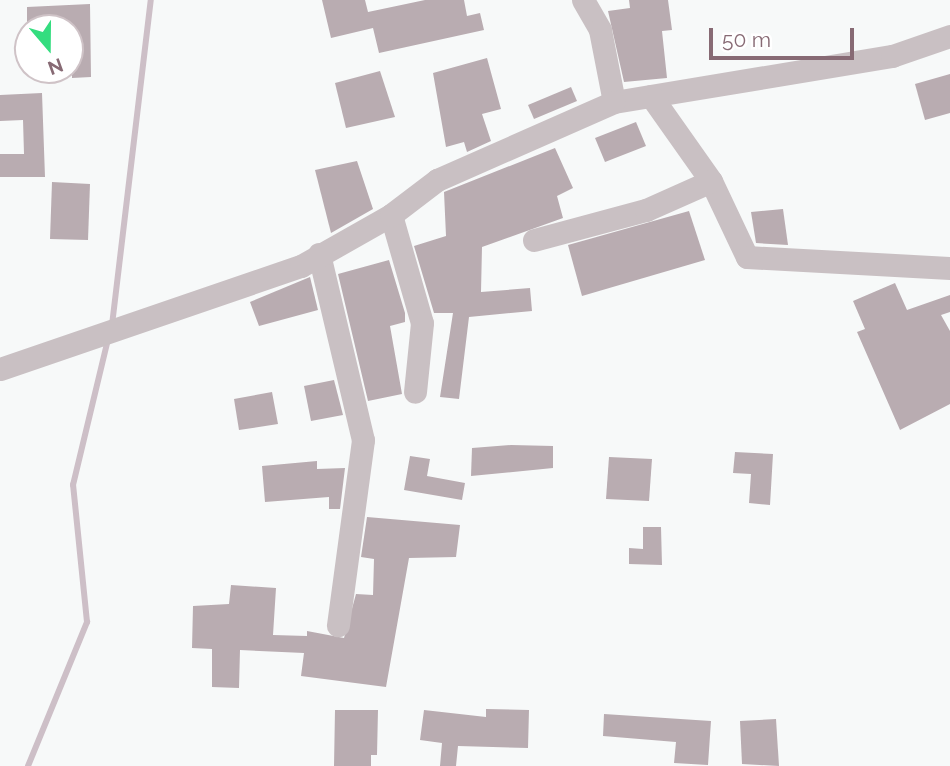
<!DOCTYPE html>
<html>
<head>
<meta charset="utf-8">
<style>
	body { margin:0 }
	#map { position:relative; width:950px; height:766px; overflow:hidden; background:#f7f9f9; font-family:Raleway,sans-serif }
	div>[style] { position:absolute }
	.stream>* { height:6px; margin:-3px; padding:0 3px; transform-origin:3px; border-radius:3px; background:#cdbfc7 }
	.building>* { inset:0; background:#b9acb1 }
	.minor>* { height:23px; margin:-11.5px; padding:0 11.5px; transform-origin:11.5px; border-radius:11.5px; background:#c9c0c3 }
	span { translate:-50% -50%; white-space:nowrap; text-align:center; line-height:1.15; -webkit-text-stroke:7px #fff; paint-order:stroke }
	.north { position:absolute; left:14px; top:14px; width:70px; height:70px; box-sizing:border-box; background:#fff; border:2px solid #cfc3c7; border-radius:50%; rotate:160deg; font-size:19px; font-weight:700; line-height:28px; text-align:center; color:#876a74 }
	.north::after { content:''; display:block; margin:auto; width:24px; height:32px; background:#34dd7f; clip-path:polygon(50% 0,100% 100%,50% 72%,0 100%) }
	.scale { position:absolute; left:709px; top:28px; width:145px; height:32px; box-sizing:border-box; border:4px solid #876a74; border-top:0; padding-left:9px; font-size:21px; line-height:24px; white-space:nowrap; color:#876a74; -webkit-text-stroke:5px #fff; paint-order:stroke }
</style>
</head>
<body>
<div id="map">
	<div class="stream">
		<i style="left:112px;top:325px;width:327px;rotate:-83.2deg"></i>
		<i style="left:28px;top:766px;width:156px;rotate:-67.7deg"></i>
		<i style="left:87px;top:622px;width:138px;rotate:-95.8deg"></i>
		<i style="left:73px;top:485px;width:150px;rotate:-76.5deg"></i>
	</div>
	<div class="building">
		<i style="clip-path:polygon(322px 0,365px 0,368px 12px,425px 0,464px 0,467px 16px,480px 13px,484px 30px,379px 53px,373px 28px,331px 38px)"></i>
		<i style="clip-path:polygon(629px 0,668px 0,672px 30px,662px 31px,667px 78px,624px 82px,608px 11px,630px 8px)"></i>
		<i style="clip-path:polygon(90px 4px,91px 77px,72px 78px,71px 28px,27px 24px,27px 7px)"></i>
		<i style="clip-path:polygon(487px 58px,501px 109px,482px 114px,491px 141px,467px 152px,464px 142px,446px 147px,433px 73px)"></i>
		<i style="clip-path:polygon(380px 71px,395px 117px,346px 128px,335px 83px)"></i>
		<i style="clip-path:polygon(950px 74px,950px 113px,925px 120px,915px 84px)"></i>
		<i style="clip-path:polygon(571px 87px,577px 101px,534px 119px,528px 105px)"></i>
		<i style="clip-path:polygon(42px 93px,45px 177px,0 177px,0 154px,24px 154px,23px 120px,0 121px,0 95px)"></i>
		<i style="clip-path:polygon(636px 122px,646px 146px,605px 162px,595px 138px)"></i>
		<i style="clip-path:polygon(555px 148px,573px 188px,557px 196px,563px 218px,482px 247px,481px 292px,530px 288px,532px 311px,469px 317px,459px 399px,440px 397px,453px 313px,434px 313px,414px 246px,446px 236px,444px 192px)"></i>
		<i style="clip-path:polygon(357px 161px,373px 209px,331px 233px,315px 170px)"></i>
		<i style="clip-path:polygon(52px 182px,90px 184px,88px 240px,50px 239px)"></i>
		<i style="clip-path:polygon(783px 209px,788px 245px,756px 243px,751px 212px)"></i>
		<i style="clip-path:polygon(689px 211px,705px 260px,582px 296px,568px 245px)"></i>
		<i style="clip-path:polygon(389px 260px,405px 313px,405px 322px,390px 326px,402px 394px,368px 401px,338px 274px)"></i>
		<i style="clip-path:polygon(310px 277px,318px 310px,259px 326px,250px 302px)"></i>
		<i style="clip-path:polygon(895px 283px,907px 310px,950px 295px,950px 312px,941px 315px,950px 331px,950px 404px,900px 430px,857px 332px,865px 329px,853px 301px)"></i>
		<i style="clip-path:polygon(334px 380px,343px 415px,311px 421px,304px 386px)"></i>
		<i style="clip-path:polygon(272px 392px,278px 424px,239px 430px,234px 399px)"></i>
		<i style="clip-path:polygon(511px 445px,553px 446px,553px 468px,471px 476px,472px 448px)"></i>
		<i style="clip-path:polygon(735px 452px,773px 454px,770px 505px,749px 503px,751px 474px,733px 473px)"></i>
		<i style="clip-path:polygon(410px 456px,430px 459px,427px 476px,465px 483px,462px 500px,404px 490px)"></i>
		<i style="clip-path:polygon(609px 457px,652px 459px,649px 501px,606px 499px)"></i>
		<i style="clip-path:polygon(317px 461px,317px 469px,345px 468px,340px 509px,329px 509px,329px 497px,265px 502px,262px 466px)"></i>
		<i style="clip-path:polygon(367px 517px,460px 525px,456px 557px,409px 558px,386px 687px,301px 676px,304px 653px,240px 650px,239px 688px,212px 687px,212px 649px,192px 648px,193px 606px,229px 604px,231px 585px,276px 588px,273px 635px,307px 636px,307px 631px,344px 638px,356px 594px,373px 595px,374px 559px,361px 557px)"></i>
		<i style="clip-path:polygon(643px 527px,661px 527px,662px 565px,629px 564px,629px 548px,643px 549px)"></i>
		<i style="clip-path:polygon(486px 709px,529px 710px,528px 748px,458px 746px,456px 766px,440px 766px,442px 743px,420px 740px,424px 710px,486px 717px)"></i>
		<i style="clip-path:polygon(335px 710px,378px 710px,377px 755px,371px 755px,371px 766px,334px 766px)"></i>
		<i style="clip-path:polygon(604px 714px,711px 721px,708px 765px,674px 763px,676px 742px,603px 736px)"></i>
		<i style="clip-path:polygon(776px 719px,779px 766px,742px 764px,740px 721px)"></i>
	</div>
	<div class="minor">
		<i style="left:583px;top:0;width:34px;rotate:60deg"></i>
		<i style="left:600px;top:30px;width:73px;rotate:79deg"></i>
		<i style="left:614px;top:102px;width:282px;rotate:-9.4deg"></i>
		<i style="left:892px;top:56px;width:61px;rotate:-19deg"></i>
		<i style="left:651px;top:96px;width:104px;rotate:54.8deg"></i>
		<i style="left:711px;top:181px;width:84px;rotate:64.7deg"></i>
		<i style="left:747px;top:257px;width:203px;rotate:3.1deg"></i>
		<i style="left:391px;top:215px;width:112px;rotate:74deg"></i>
		<i style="left:422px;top:323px;width:69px;rotate:95.8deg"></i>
		<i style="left:534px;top:240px;width:116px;rotate:-15deg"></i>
		<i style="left:646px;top:210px;width:71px;rotate:-24deg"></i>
		<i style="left:319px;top:254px;width:191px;rotate:76.7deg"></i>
		<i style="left:363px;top:440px;width:187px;rotate:97.7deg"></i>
		<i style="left:0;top:369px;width:318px;rotate:-18.9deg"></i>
		<i style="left:301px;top:266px;width:103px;rotate:-29.5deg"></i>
		<i style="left:391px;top:215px;width:58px;rotate:-37.3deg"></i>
		<i style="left:437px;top:180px;width:193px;rotate:-23.8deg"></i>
	</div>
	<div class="north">N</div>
	<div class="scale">50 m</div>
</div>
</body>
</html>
